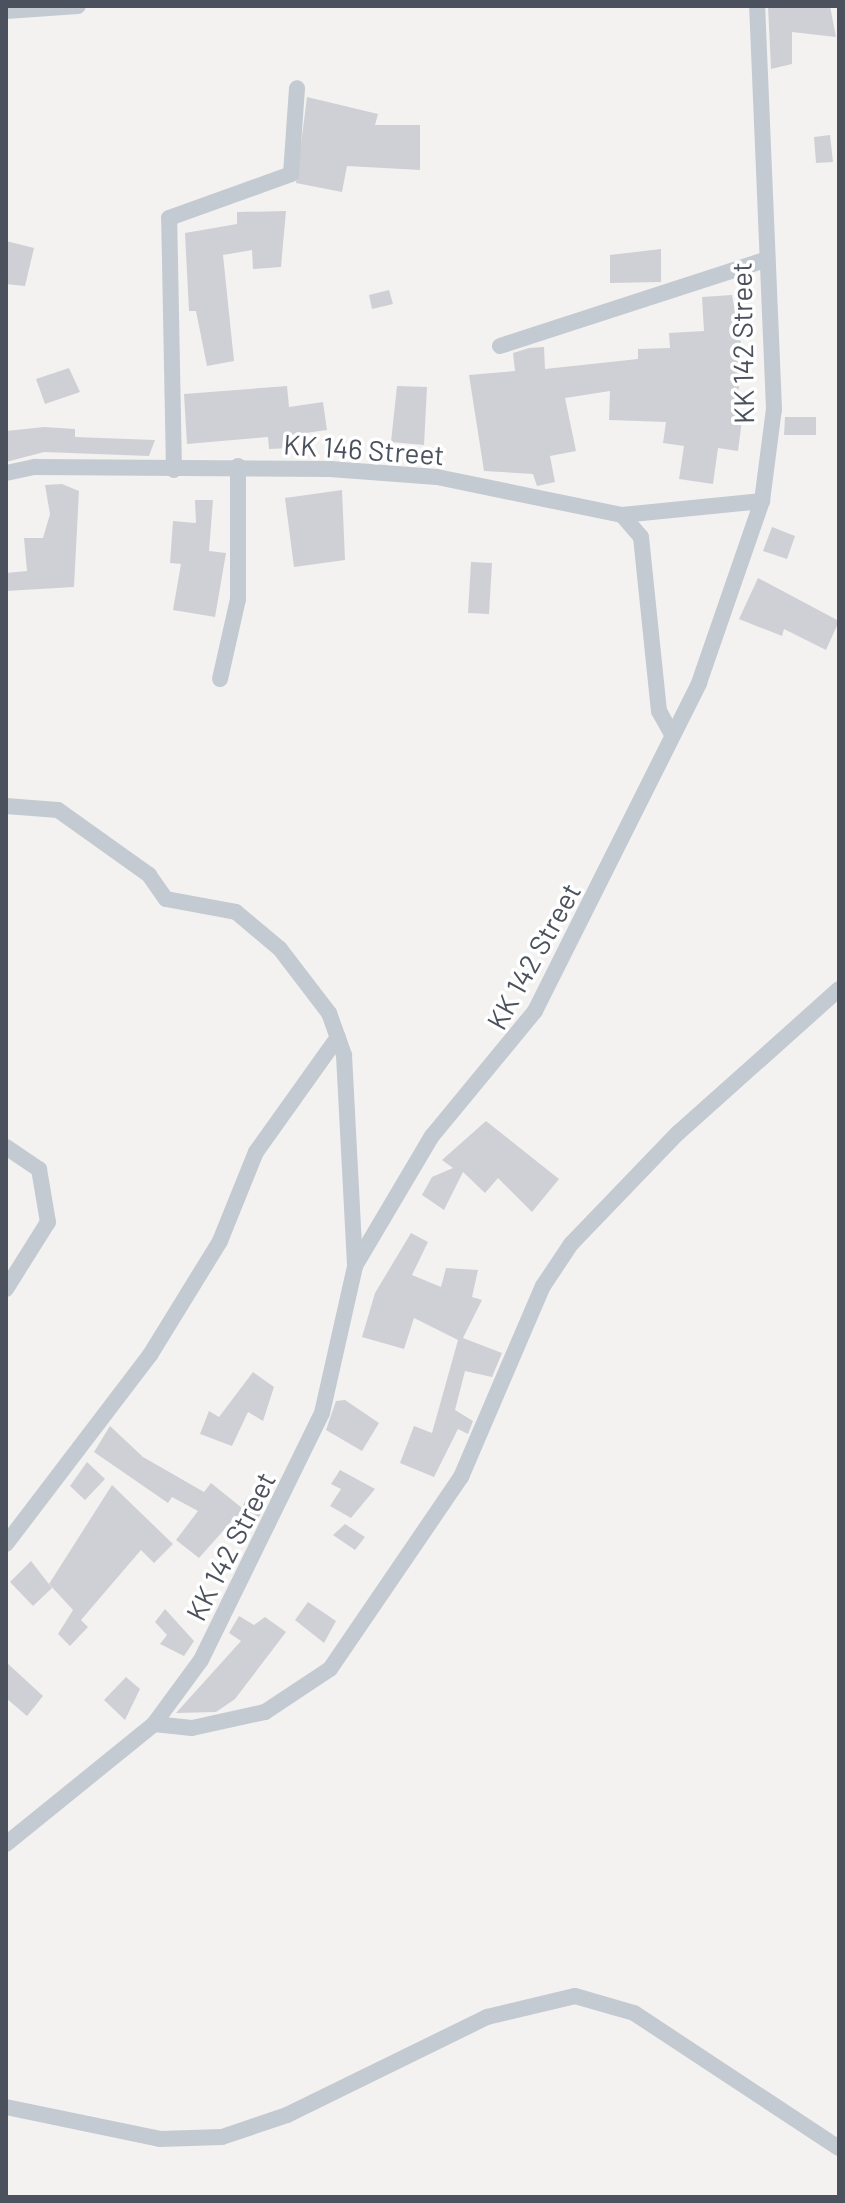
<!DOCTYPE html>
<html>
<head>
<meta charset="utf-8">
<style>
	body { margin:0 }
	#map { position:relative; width:845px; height:2203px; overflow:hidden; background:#f3f2f1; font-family:Barlow,sans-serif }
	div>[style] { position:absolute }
	.building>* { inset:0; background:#cfd0d5 }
	.street>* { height:16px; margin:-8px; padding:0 8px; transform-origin:8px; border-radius:8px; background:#c3cad1 }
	span { translate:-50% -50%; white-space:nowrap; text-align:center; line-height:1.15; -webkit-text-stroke:7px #fff; paint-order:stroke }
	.street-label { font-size:28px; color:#4b525d }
	.frame { position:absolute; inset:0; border:8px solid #4b525d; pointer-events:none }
</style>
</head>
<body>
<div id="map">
	<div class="building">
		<i style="clip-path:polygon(768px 6px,830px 6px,836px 37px,792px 32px,792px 64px,771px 69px)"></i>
		<i style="clip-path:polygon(307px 97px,378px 114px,375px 125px,420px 125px,420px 170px,347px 166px,342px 192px,296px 183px)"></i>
		<i style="clip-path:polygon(830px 135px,833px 162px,816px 163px,814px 137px)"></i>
		<i style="clip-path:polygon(286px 211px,281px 267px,253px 269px,252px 250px,223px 255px,234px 361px,207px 366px,196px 311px,189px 311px,185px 233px,237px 224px,237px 212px)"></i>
		<i style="clip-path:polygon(6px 241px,34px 248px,25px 286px,6px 284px)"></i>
		<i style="clip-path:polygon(661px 249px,661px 282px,610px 283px,610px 255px)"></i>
		<i style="clip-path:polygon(389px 290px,393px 304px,372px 309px,369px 295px)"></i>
		<i style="clip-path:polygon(732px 295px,743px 355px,735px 419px,742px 420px,738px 451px,718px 448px,713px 484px,679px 479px,684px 446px,663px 443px,666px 422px,609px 420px,610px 391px,565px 398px,576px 451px,550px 456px,555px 482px,537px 486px,533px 474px,484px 471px,469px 375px,515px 371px,513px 353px,529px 348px,544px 347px,545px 369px,638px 359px,638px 349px,670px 348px,669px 333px,704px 331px,702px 297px)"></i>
		<i style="clip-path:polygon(69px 368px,80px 392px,45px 404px,36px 379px)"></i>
		<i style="clip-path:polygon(287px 386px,289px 407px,323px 402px,327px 430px,291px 435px,292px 448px,269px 449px,268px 437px,187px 444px,184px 394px)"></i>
		<i style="clip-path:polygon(397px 386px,427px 387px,424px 445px,391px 442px)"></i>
		<i style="clip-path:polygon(785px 417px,816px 417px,816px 435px,784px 435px)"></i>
		<i style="clip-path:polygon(44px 427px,75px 429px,75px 437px,155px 440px,149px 456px,44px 452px,6px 462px,6px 431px)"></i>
		<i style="clip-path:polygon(62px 484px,79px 491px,74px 587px,6px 591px,6px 573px,27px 571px,24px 538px,43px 538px,50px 514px,45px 485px)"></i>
		<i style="clip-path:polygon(342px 490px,345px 560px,294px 567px,285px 498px)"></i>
		<i style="clip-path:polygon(195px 500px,213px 500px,209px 551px,226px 553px,215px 617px,173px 610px,181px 564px,170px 563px,173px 521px,196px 523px)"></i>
		<i style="clip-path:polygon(772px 527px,795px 536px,787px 559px,763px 551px)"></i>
		<i style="clip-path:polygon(471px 562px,492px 563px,489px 614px,468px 613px)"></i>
		<i style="clip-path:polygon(758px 578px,839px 621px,826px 650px,784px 629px,782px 636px,739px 619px)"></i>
		<i style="clip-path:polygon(486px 1121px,559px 1179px,532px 1212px,498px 1178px,485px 1193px,463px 1172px,444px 1210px,422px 1195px,432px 1177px,453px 1168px,442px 1160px)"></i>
		<i style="clip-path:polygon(411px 1233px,428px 1242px,412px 1275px,441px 1287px,446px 1268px,478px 1270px,472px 1297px,482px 1300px,463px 1338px,502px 1353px,492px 1377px,465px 1371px,455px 1410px,473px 1421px,468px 1434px,458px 1429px,434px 1477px,400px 1463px,414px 1426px,432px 1433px,458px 1340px,414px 1318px,404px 1349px,362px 1337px,375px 1293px)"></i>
		<i style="clip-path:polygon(253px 1372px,274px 1387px,263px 1421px,248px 1412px,232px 1446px,200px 1434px,209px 1411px,219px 1417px)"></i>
		<i style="clip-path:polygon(345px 1400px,379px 1423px,362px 1451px,326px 1430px,336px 1401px)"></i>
		<i style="clip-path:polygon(110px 1426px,143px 1457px,204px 1492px,211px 1483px,242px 1508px,247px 1497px,264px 1507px,251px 1532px,231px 1522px,199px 1558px,176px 1540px,198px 1511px,172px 1497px,168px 1503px,94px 1452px)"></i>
		<i style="clip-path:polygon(87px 1462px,105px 1479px,85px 1500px,70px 1486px)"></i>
		<i style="clip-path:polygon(340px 1470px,375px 1489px,351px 1518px,330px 1506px,341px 1489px,331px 1484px)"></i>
		<i style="clip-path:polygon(112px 1485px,173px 1544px,154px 1563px,141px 1550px,81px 1620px,88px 1627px,70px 1646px,58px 1634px,73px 1610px,49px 1584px)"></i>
		<i style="clip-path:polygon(345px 1524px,365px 1537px,355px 1550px,333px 1535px)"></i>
		<i style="clip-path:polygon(31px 1561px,52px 1588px,33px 1606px,10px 1582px)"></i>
		<i style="clip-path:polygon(308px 1602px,336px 1621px,324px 1643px,295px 1620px)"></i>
		<i style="clip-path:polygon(165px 1609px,194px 1641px,184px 1656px,160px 1644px,167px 1635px,155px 1622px)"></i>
		<i style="clip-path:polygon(239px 1616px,254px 1625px,265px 1617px,286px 1632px,235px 1699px,216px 1712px,176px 1713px,241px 1641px,229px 1633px)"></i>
		<i style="clip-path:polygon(6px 1662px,43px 1696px,27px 1716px,6px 1698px)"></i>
		<i style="clip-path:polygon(126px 1677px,140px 1689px,125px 1720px,104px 1700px)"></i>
	</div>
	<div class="street">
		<i style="left:6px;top:11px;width:72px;rotate:-4deg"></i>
		<i style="left:500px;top:346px;width:281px;rotate:-18deg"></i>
		<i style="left:174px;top:470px;width:252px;rotate:-91.1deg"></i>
		<i style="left:169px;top:218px;width:130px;rotate:-19.8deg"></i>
		<i style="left:291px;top:174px;width:86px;rotate:-86deg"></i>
		<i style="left:6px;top:473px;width:30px;rotate:-12deg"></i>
		<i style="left:35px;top:467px;width:295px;rotate:0.4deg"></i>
		<i style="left:330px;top:469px;width:107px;rotate:4.3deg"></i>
		<i style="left:437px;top:477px;width:189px;rotate:11.6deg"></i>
		<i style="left:622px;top:515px;width:141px;rotate:-5.7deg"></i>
		<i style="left:622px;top:515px;width:29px;rotate:49deg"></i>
		<i style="left:641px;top:537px;width:175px;rotate:84.1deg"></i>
		<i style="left:659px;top:711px;width:25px;rotate:61deg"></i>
		<i style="left:220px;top:679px;width:82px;rotate:-77.3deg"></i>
		<i style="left:238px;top:599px;width:133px;rotate:-90deg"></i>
		<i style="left:6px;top:806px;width:52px;rotate:4.4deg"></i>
		<i style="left:58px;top:810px;width:112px;rotate:35.5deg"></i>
		<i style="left:149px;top:875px;width:29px;rotate:55deg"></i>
		<i style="left:166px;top:899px;width:71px;rotate:10.5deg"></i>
		<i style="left:236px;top:912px;width:57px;rotate:40.1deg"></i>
		<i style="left:280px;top:949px;width:81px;rotate:52.6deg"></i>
		<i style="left:329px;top:1013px;width:45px;rotate:70.3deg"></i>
		<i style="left:344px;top:1055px;width:211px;rotate:87deg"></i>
		<i style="left:6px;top:1147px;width:40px;rotate:34deg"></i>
		<i style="left:39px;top:1169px;width:54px;rotate:80.4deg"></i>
		<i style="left:48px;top:1222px;width:79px;rotate:122.1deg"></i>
		<i style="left:6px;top:1544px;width:238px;rotate:-52.7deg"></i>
		<i style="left:150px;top:1355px;width:134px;rotate:-58.4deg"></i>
		<i style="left:220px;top:1241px;width:96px;rotate:-68deg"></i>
		<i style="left:256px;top:1152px;width:141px;rotate:-54.5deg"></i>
		<i style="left:154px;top:1724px;width:38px;rotate:6deg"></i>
		<i style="left:192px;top:1728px;width:75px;rotate:-12.4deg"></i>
		<i style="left:265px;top:1712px;width:78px;rotate:-33.5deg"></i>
		<i style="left:330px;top:1669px;width:232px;rotate:-55.7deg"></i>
		<i style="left:461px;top:1477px;width:208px;rotate:-66.8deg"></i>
		<i style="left:543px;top:1286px;width:50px;rotate:-56.3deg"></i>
		<i style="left:571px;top:1244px;width:154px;rotate:-46.1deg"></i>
		<i style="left:678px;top:1133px;width:216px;rotate:-41.8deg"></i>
		<i style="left:6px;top:1844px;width:191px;rotate:-39deg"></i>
		<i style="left:154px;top:1724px;width:79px;rotate:-53.7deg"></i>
		<i style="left:201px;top:1660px;width:275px;rotate:-63.9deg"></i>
		<i style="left:322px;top:1413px;width:151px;rotate:-77.3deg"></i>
		<i style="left:355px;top:1266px;width:151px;rotate:-59.4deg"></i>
		<i style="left:432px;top:1136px;width:162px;rotate:-50.5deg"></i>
		<i style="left:535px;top:1011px;width:367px;rotate:-63.4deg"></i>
		<i style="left:699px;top:683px;width:193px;rotate:-70.9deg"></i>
		<i style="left:762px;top:501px;width:93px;rotate:-82.6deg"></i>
		<i style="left:774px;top:409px;width:403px;rotate:-92.4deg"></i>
		<i style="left:6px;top:2107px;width:157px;rotate:11.7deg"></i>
		<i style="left:160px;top:2139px;width:62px;rotate:-1.8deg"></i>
		<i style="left:222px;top:2137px;width:69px;rotate:-18.7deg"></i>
		<i style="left:287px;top:2115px;width:223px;rotate:-26.1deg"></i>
		<i style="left:487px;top:2017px;width:90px;rotate:-13.4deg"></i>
		<i style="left:575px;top:1996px;width:61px;rotate:16.1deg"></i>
		<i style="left:634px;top:2013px;width:245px;rotate:33.4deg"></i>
	</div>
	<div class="street-label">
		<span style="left:742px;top:343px;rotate:-91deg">KK 142 Street</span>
		<span style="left:364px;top:449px;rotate:4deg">KK 146 Street</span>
		<span style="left:533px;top:956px;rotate:-61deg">KK 142 Street</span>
		<span style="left:230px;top:1546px;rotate:-63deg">KK 142 Street</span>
	</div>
	<div class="frame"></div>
</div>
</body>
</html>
